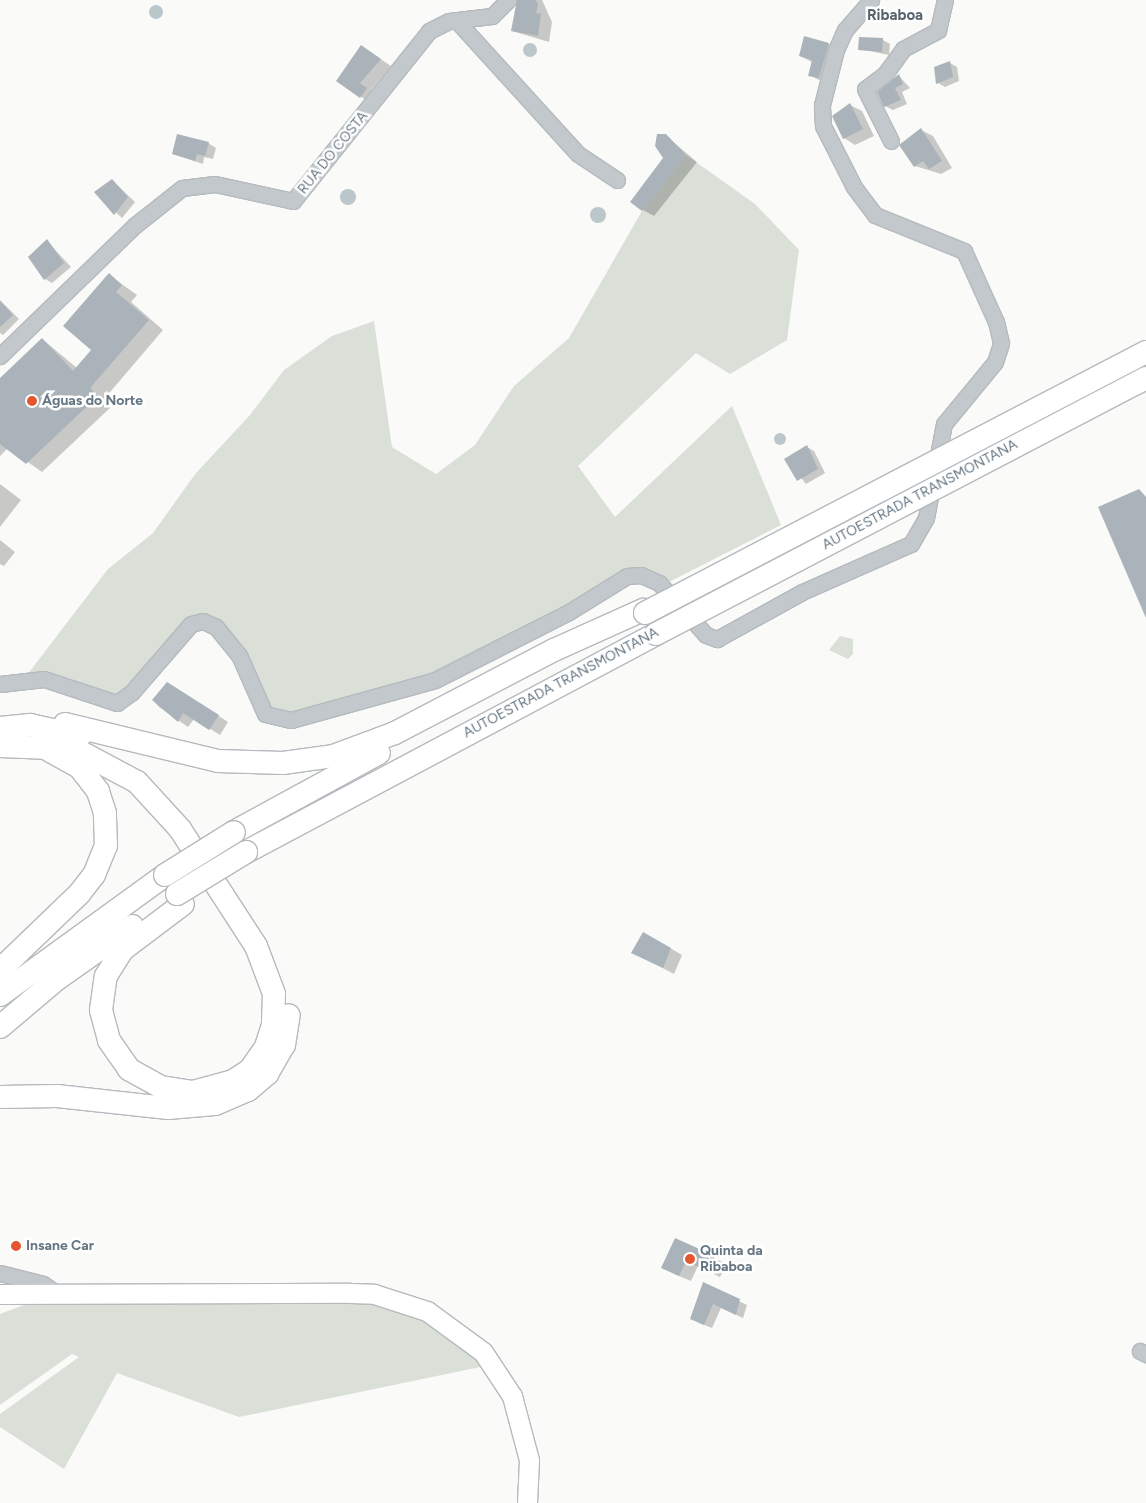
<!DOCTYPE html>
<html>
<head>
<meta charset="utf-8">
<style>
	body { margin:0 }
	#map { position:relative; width:1146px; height:1503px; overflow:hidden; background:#fafaf8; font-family:Figtree,sans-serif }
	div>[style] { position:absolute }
	.green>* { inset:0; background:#dadfd7 }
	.water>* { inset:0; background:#bbc7cb }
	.round { border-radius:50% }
	.shadow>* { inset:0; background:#0003 }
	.building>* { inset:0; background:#aab3b9 }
	.roads { filter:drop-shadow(1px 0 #b5babe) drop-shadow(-1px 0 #b5babe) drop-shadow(0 1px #b5babe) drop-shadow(0 -1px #b5babe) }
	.minor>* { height:15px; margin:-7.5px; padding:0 7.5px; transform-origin:7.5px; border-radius:7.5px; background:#c3c8cc }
	.major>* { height:19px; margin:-9.5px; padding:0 9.5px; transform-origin:9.5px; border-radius:9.5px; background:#fff }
	.highway>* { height:22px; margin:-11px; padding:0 11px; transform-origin:11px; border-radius:11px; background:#fff }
	.bridges { filter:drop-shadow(1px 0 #b4b9bd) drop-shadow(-1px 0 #b4b9bd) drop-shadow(0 1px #b4b9bd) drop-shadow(0 -1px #b4b9bd) }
	.highway-bridge>* { height:22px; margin:-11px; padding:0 11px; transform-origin:11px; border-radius:11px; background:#fff }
	.dots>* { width:14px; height:14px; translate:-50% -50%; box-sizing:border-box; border:2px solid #fff; border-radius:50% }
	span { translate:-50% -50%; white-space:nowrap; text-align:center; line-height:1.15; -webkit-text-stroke:5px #fff; paint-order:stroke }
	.street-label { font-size:14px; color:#657683 }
	.poi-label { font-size:14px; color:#657683; font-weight:700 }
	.left { translate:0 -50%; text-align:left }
	.neighbourhood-label { font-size:15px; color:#57646e; font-weight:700 }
</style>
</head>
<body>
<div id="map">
	<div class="green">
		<i style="clip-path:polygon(686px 155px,755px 204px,799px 250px,787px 340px,730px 374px,696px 353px,578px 466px,615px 517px,732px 406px,781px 525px,669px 582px,646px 569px,626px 569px,577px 601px,444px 672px,312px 712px,272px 714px,208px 616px,114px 699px,27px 675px,108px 569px,153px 533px,196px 473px,250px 415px,284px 370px,332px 336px,374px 321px,392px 447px,436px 474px,475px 445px,514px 386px,569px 338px,642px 211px)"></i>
		<i style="clip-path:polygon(840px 636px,853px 639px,853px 654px,848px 659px,829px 650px)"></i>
		<i style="clip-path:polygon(367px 1301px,409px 1312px,445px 1331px,485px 1366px,239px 1417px,117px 1373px,64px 1469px,0 1427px,0 1414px,79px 1357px,72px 1354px,0 1405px,0 1314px,29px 1303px)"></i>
	</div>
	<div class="water">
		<i class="round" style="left:149px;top:5px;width:14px;height:14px"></i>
		<i class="round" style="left:523px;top:43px;width:14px;height:14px"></i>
		<i class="round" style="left:340px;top:189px;width:16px;height:16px"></i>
		<i class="round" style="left:590px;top:207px;width:16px;height:16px"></i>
		<i class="round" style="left:774px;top:433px;width:12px;height:12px"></i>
	</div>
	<div class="shadow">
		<i style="clip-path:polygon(517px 0,542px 0,552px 22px,549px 42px,512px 31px)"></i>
		<i style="clip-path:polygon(883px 40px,890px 44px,889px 55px,860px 49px)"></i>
		<i style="clip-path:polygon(828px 44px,840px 51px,821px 81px,809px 75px,812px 62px,800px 56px)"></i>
		<i style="clip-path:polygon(361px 46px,391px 66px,371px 90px,378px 96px,372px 104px,337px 81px)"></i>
		<i style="clip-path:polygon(950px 63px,957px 67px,959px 81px,945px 87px,938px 83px)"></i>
		<i style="clip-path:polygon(899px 76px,910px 88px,902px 92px,907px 104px,893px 110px,885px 106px)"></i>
		<i style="clip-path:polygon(850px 105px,862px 111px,874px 136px,855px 145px,844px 138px)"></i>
		<i style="clip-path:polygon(921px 130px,933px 136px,952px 168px,941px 174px,915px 166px,901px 144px)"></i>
		<i style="clip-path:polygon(665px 135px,697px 162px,654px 216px,643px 210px,665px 158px)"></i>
		<i style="clip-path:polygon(208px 143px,216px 148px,213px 159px,204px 157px,203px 164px,173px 154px)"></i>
		<i style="clip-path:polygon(112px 180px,135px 202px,122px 218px,95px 193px)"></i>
		<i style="clip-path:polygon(47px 241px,71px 267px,52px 283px,45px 279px)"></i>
		<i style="clip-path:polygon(109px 275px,137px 295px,131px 302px,163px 330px,105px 398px,112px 406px,42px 472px,8px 448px,0 456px,0 379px,42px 339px,77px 368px,93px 350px)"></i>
		<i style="clip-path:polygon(0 300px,19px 319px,3px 335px,0 333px)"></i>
		<i style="clip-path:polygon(807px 447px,814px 451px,825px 473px,806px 484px,786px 459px)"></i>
		<i style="clip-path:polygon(0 484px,21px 500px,0 527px)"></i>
		<i style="clip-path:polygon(0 540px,15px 552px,4px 566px,0 564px)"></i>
		<i style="clip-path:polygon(167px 683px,228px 722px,220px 735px,194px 719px,188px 727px,159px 707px,153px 700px)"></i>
		<i style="clip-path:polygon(644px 933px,682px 955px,674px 974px,632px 952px)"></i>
		<i style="clip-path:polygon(676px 1240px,726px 1264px,720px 1277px,698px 1266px,691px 1281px,674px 1274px)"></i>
		<i style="clip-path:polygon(704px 1284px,747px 1305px,743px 1318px,721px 1308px,712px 1328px,699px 1323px)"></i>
	</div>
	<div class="building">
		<i style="clip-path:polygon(517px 0,535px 0,538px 4px,536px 13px,541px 14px,538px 36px,511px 31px)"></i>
		<i style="clip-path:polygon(804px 36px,829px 43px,819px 78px,808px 76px,812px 60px,799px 56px)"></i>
		<i style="clip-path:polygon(859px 37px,883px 38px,882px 52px,858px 50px)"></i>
		<i style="clip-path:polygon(361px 45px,381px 59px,360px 83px,367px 88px,360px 98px,336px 81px)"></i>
		<i style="clip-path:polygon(950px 61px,953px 77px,936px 84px,934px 67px)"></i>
		<i style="clip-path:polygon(899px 74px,903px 84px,895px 88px,901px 100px,884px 107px,877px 92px)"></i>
		<i style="clip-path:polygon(850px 103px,863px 129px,843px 139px,832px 116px)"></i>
		<i style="clip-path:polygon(921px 128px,942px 161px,929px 169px,923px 161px,914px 167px,899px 145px)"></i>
		<i style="clip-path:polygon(177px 134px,209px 142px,205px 156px,197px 154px,195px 161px,172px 154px)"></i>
		<i style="clip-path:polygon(657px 134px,666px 134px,686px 155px,642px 211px,630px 202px,663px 158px,655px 146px)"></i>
		<i style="clip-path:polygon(112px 179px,128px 197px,114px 215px,94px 192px)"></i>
		<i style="clip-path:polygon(47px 239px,64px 263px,44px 280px,28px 257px)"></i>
		<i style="clip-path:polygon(109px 273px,122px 285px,116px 292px,149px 320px,90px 388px,98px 396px,26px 464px,0 444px,0 378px,42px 338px,73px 371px,91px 350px,63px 326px)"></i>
		<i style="clip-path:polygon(0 301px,13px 315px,0 327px)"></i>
		<i style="clip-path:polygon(807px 445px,818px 469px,797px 481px,784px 459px)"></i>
		<i style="clip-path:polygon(1139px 489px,1146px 497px,1146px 618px,1098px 507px)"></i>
		<i style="clip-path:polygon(167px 682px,219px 715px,209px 730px,183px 713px,178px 722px,152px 700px)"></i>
		<i style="clip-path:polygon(643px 932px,671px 948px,663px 968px,631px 953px)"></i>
		<i style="clip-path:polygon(675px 1238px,715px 1256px,708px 1271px,686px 1261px,679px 1276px,661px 1268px)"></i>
		<i style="clip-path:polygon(703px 1282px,740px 1299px,736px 1315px,713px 1304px,704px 1325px,690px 1319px)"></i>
	</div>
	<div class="roads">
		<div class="minor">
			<i style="left:456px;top:20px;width:181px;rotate:47.7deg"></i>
			<i style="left:578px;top:154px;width:47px;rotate:33.7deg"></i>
			<i style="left:891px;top:141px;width:58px;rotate:-116.6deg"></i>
			<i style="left:865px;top:89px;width:25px;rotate:-37deg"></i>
			<i style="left:885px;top:74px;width:31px;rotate:-54deg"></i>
			<i style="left:903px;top:49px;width:40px;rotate:-28deg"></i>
			<i style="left:938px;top:30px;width:31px;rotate:-77deg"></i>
			<i style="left:0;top:356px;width:187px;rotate:-44.1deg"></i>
			<i style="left:134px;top:226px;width:61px;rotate:-38.4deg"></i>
			<i style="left:182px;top:188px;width:33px;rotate:-7deg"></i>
			<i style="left:215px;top:184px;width:80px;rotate:12.3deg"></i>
			<i style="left:293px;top:201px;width:218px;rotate:-51.3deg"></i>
			<i style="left:429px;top:31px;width:22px;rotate:-27deg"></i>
			<i style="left:449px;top:21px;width:43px;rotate:-6.6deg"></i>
			<i style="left:492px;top:16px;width:23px;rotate:-45deg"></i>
			<i style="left:0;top:684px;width:44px;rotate:-6.5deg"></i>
			<i style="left:44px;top:679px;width:77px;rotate:18.2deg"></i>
			<i style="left:117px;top:703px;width:19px;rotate:-36deg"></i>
			<i style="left:132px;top:692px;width:90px;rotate:-49.1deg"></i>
			<i style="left:191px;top:624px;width:12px;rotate:-14deg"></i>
			<i style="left:203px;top:621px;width:14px;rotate:25deg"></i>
			<i style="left:216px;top:627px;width:36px;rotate:51deg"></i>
			<i style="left:239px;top:655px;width:64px;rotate:66.2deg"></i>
			<i style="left:265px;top:714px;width:27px;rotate:13deg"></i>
			<i style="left:291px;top:720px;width:149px;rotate:-15.5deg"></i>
			<i style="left:435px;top:680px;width:150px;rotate:-26.9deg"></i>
			<i style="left:569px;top:612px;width:68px;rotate:-31.8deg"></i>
			<i style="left:627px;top:576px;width:14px;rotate:-4deg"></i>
			<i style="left:641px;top:575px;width:20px;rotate:24deg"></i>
			<i style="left:659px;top:583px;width:70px;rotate:47.9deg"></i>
			<i style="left:706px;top:635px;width:12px;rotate:20deg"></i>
			<i style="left:717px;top:639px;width:97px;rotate:-28.9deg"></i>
			<i style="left:802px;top:592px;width:119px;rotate:-23.8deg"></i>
			<i style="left:911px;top:544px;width:30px;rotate:-60deg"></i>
			<i style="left:926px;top:518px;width:96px;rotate:-79.2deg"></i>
			<i style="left:944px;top:424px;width:80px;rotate:-50.6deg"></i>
			<i style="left:995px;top:362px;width:20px;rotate:-72deg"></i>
			<i style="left:1001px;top:343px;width:22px;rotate:-103deg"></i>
			<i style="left:996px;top:322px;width:78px;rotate:-114.3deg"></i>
			<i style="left:964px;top:251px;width:96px;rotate:-158deg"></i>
			<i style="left:875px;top:215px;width:35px;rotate:-127deg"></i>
			<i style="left:854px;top:187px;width:68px;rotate:-116.9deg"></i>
			<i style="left:823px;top:126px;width:21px;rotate:-93deg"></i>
			<i style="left:822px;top:105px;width:57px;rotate:-75.7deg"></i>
			<i style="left:836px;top:50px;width:22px;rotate:-66deg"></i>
			<i style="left:845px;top:30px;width:40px;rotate:-49deg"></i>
			<i style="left:0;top:1273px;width:44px;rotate:14.3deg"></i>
			<i style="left:43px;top:1284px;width:19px;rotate:35deg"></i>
			<i style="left:1140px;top:1351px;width:7px;rotate:27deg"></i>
		</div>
		<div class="major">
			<i style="left:0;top:1294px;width:350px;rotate:-0.2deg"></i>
			<i style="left:350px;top:1293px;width:24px;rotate:2deg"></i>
			<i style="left:374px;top:1294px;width:56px;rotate:17.8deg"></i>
			<i style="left:427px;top:1311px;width:69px;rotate:36.2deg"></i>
			<i style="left:483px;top:1352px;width:53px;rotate:56.6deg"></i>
			<i style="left:512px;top:1396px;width:66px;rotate:75.1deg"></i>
			<i style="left:529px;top:1460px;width:43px;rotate:92.7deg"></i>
		</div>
		<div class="highway">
			<i style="left:65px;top:724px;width:157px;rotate:13.6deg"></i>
			<i style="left:218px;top:761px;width:65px;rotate:1.8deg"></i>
			<i style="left:283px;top:763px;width:50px;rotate:-8deg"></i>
			<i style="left:333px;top:756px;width:66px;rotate:-20.4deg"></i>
			<i style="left:395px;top:733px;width:179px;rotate:-27.6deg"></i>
			<i style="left:554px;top:650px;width:98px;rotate:-24.2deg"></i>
			<i style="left:0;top:728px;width:30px;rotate:-6deg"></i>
			<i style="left:30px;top:725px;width:51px;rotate:12.4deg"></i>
			<i style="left:0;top:746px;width:75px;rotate:2.3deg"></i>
			<i style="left:75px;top:749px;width:70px;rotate:28deg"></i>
			<i style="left:137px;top:782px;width:64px;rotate:47.5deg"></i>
			<i style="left:180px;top:829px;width:140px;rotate:57deg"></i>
			<i style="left:256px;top:946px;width:51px;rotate:69.4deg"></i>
			<i style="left:274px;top:994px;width:31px;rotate:92deg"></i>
			<i style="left:273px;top:1025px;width:23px;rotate:108deg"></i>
			<i style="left:266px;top:1047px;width:28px;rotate:125deg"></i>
			<i style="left:250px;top:1070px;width:20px;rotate:147deg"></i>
			<i style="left:233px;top:1081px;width:41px;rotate:164.6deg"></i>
			<i style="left:193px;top:1092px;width:32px;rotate:-171deg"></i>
			<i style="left:161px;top:1087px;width:37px;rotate:-151deg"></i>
			<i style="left:129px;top:1069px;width:35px;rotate:-125deg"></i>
			<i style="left:109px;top:1040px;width:31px;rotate:-105deg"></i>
			<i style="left:101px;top:1010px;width:34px;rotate:-82deg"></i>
			<i style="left:106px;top:976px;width:31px;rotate:-58deg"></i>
			<i style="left:122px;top:950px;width:76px;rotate:-37deg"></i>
			<i style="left:234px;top:832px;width:165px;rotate:-28.6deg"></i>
			<i style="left:246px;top:852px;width:464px;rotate:-28deg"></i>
			<i style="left:0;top:970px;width:110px;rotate:-43.9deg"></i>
			<i style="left:79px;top:894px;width:24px;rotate:-52deg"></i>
			<i style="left:94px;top:875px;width:31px;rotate:-68deg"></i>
			<i style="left:106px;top:846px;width:33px;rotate:-92deg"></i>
			<i style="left:105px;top:813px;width:23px;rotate:-108deg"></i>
			<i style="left:98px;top:791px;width:31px;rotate:-128deg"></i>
			<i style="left:79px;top:767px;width:33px;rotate:-151deg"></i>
			<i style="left:0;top:995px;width:204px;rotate:-36deg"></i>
			<i style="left:0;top:1027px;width:75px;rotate:-40.1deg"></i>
			<i style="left:57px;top:979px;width:92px;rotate:-35.2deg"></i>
			<i style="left:0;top:1097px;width:57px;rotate:-1deg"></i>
			<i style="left:57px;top:1096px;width:112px;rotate:6.2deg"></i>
			<i style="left:168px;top:1108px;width:47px;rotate:-4.9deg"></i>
			<i style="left:215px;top:1104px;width:36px;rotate:-23deg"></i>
			<i style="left:248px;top:1090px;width:25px;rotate:-40deg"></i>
			<i style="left:267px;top:1074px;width:34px;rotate:-60deg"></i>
			<i style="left:284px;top:1045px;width:30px;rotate:-81deg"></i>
		</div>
	</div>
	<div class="bridges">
		<div class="highway-bridge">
			<i style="left:645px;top:613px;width:565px;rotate:-27.52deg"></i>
			<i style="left:656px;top:634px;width:553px;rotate:-27.58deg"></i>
			<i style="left:165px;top:875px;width:81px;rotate:-31.9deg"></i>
			<i style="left:177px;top:894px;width:81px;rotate:-31.3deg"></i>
		</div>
	</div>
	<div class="dots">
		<i style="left:32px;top:401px;background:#e4572e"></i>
		<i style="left:16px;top:1246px;background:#e4572e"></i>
		<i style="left:690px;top:1259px;background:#e4572e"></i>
	</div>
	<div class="street-label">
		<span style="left:333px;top:153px;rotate:-51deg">RUA DO COSTA</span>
		<span style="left:920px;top:495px;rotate:-28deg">AUTOESTRADA TRANSMONTANA</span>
		<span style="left:561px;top:683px;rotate:-28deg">AUTOESTRADA TRANSMONTANA</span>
	</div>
	<div class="poi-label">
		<span class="left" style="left:42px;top:401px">Águas do Norte</span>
		<span class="left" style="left:26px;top:1246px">Insane Car</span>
		<span class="left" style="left:700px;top:1259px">Quinta da<br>Ribaboa</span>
	</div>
	<div class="neighbourhood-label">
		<span style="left:895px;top:16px">Ribaboa</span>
	</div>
</div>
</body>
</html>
